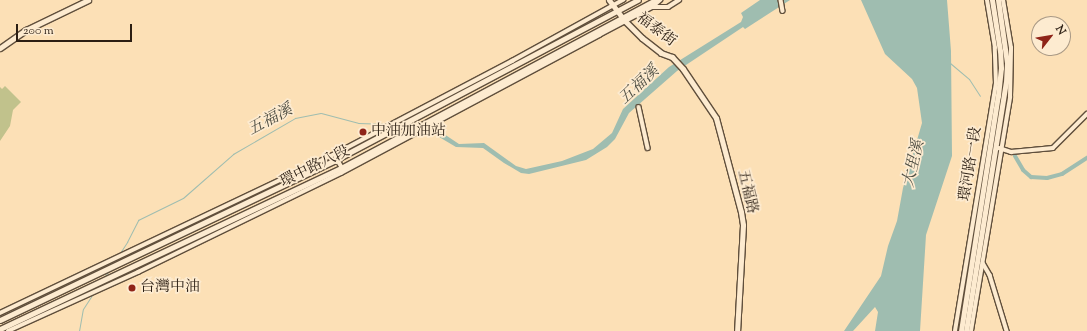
<!DOCTYPE html>
<html>
<head>
<meta charset="utf-8">
<style>
	body { margin:0 }
	#map { position:relative; width:1087px; height:331px; overflow:hidden; background:#fce0b6; font-family:"Sorts Mill Goudy","Noto Serif TC",serif }
	div>[style] { position:absolute }
	.green>* { inset:0; background:#c1c28c }
	.water>* { inset:0; background:#9fbdb0 }
	.stream>* { height:1px; margin:-0.5px; padding:0 0.5px; transform-origin:0.5px; border-radius:0.5px; background:#9fbdb0 }
	.canal>* { height:4px; margin:-2px; padding:0 2px; transform-origin:2px; border-radius:2px; background:#9fbdb0 }
	.roads { filter:drop-shadow(1px 0 #604f3c) drop-shadow(-1px 0 #604f3c) drop-shadow(0 1px #604f3c) drop-shadow(0 -1px #604f3c) }
	.street>* { height:3.5px; margin:-1.75px; padding:0 1.75px; transform-origin:1.75px; border-radius:1.75px; background:#fdebd0 }
	.secondary>* { height:5px; margin:-2.5px; padding:0 2.5px; transform-origin:2.5px; border-radius:2.5px; background:#fdebd0 }
	.dots>* { width:11px; height:11px; translate:-50% -50%; box-sizing:border-box; border:2px solid #fdebd0; border-radius:50% }
	span { translate:-50% -50%; white-space:nowrap; text-align:center; line-height:1.15; -webkit-text-stroke:3.5px #fdebd0; paint-order:stroke }
	.street-label { font-size:15px; color:#2c1f14 }
	.poi-label { font-size:15px; color:#2c1f14 }
	.left { translate:0 -50%; text-align:left }
	.water-label { font-size:16px; color:#4e4e43; font-style:italic }
	.north { position:absolute; left:1031px; top:16px; width:40px; height:40px; box-sizing:border-box; background:#fdebd0; border:1px solid #a99985; border-radius:50%; rotate:59deg; font-size:11px; font-weight:700; line-height:16px; text-align:center; color:#2c1f14 }
	.north::after { content:''; display:block; margin:auto; width:14px; height:18px; background:#8f2418; clip-path:polygon(50% 0,100% 100%,50% 72%,0 100%) }
	.scale { position:absolute; left:16px; top:24px; width:116px; height:18px; box-sizing:border-box; border:2px solid #2c1f14; border-top:0; padding-left:5px; font-size:12px; line-height:14px; white-space:nowrap; color:#2c1f14; -webkit-text-stroke:3px #fdebd0; paint-order:stroke }
</style>
</head>
<body>
<div id="map">
	<div class="green">
		<i style="clip-path:polygon(5px 86px,21px 102px,13px 110px,10px 126px,0 141px,0 87px,2px 89px)"></i>
	</div>
	<div class="water">
		<i style="clip-path:polygon(760px 0,790px 0,745px 29px,743px 27px,677px 71px,629px 113px,615px 139px,607px 147px,586px 160px,529px 174px,521px 173px,504px 163px,483px 148px,456px 147px,434px 134px,438px 130px,459px 144px,484px 143px,516px 166px,526px 169px,562px 161px,593px 149px,612px 133px,623px 109px,669px 67px,741px 22px,743px 17px,741px 13px)"></i>
		<i style="clip-path:polygon(861px 0,947px 0,951px 51px,952px 156px,926px 235px,920px 331px,875px 331px,878px 312px,875px 307px,853px 331px,844px 331px,881px 276px,888px 246px,897px 221px,903px 188px,922px 123px,917px 88px,912px 79px,885px 54px)"></i>
	</div>
	<div class="stream">
		<i style="left:950px;top:63px;width:25px;rotate:40deg"></i>
		<i style="left:969px;top:79px;width:20px;rotate:57deg"></i>
		<i style="left:407px;top:125px;width:9px;rotate:6deg"></i>
		<i style="left:429px;top:128px;width:8px;rotate:30deg"></i>
		<i style="left:118px;top:256px;width:17px;rotate:-57deg"></i>
		<i style="left:127px;top:242px;width:25px;rotate:-63deg"></i>
		<i style="left:138px;top:220px;width:50px;rotate:-26.1deg"></i>
		<i style="left:183px;top:198px;width:67px;rotate:-41.3deg"></i>
		<i style="left:233px;top:154px;width:72px;rotate:-30.1deg"></i>
		<i style="left:295px;top:118px;width:26px;rotate:-11deg"></i>
		<i style="left:321px;top:113px;width:38px;rotate:15deg"></i>
		<i style="left:358px;top:123px;width:32px;rotate:2deg"></i>
		<i style="left:104px;top:277px;width:6px;rotate:-51deg"></i>
		<i style="left:79px;top:331px;width:22px;rotate:-80deg"></i>
		<i style="left:83px;top:309px;width:17px;rotate:-57deg"></i>
	</div>
	<div class="canal">
		<i style="left:1015px;top:156px;width:16px;rotate:60deg"></i>
		<i style="left:1023px;top:170px;width:11px;rotate:41deg"></i>
		<i style="left:1031px;top:177px;width:16px;rotate:4deg"></i>
		<i style="left:1047px;top:178px;width:16px;rotate:-15deg"></i>
		<i style="left:1062px;top:174px;width:30px;rotate:-33deg"></i>
	</div>
	<div class="roads">
		<div class="street">
			<i style="left:781px;top:0;width:11px;rotate:80deg"></i>
			<i style="left:652px;top:7px;width:16px"></i>
			<i style="left:668px;top:7px;width:13px;rotate:-32deg"></i>
			<i style="left:639px;top:107px;width:42px;rotate:77.6deg"></i>
			<i style="left:999px;top:148px;width:13px;rotate:18deg"></i>
			<i style="left:1011px;top:152px;width:42px;rotate:-5.4deg"></i>
			<i style="left:1053px;top:148px;width:48px;rotate:-45deg"></i>
			<i style="left:336px;top:157px;width:14px;rotate:60deg"></i>
			<i style="left:983px;top:263px;width:14px;rotate:60deg"></i>
			<i style="left:990px;top:275px;width:59px;rotate:73.1deg"></i>
			<i style="left:0;top:313px;width:373px;rotate:-25.4deg"></i>
			<i style="left:337px;top:153px;width:198px;rotate:-27.7deg"></i>
			<i style="left:512px;top:61px;width:127px;rotate:-28.8deg"></i>
			<i style="left:8px;top:331px;width:143px;rotate:-24.4deg"></i>
			<i style="left:138px;top:272px;width:226px;rotate:-26deg"></i>
			<i style="left:341px;top:173px;width:293px;rotate:-28.1deg"></i>
			<i style="left:599px;top:35px;width:60px;rotate:-27.8deg"></i>
			<i style="left:652px;top:7px;width:11px;rotate:-41deg"></i>
			<i style="left:955px;top:331px;width:250px;rotate:-80.6deg"></i>
			<i style="left:996px;top:84px;width:36px;rotate:-92deg"></i>
			<i style="left:995px;top:48px;width:49px;rotate:-99.5deg"></i>
			<i style="left:971px;top:331px;width:237px;rotate:-80.5deg"></i>
			<i style="left:1010px;top:97px;width:49px;rotate:-88.8deg"></i>
			<i style="left:1011px;top:48px;width:49px;rotate:-99.5deg"></i>
		</div>
		<div class="secondary">
			<i style="left:609px;top:0;width:26px;rotate:53deg"></i>
			<i style="left:625px;top:21px;width:24px;rotate:45deg"></i>
			<i style="left:642px;top:38px;width:24px;rotate:38deg"></i>
			<i style="left:661px;top:53px;width:12px;rotate:20deg"></i>
			<i style="left:672px;top:57px;width:16px;rotate:47deg"></i>
			<i style="left:683px;top:69px;width:59px;rotate:56deg"></i>
			<i style="left:716px;top:118px;width:97px;rotate:75.1deg"></i>
			<i style="left:741px;top:212px;width:13px;rotate:81deg"></i>
			<i style="left:743px;top:225px;width:106px;rotate:93.2deg"></i>
			<i style="left:0;top:48px;width:32px;rotate:-35deg"></i>
			<i style="left:26px;top:30px;width:69px;rotate:-25.8deg"></i>
			<i style="left:0;top:320px;width:376px;rotate:-25.5deg"></i>
			<i style="left:339px;top:158px;width:338px;rotate:-27.9deg"></i>
			<i style="left:0;top:329px;width:377px;rotate:-25.3deg"></i>
			<i style="left:341px;top:168px;width:356px;rotate:-28.1deg"></i>
			<i style="left:961px;top:331px;width:238px;rotate:-81.1deg"></i>
			<i style="left:998px;top:96px;width:28px;rotate:-84deg"></i>
			<i style="left:1001px;top:68px;width:17px;rotate:-93deg"></i>
			<i style="left:1000px;top:51px;width:52px;rotate:-98.9deg"></i>
			<i style="left:966px;top:331px;width:252px;rotate:-80.9deg"></i>
			<i style="left:1006px;top:82px;width:19px;rotate:-87deg"></i>
			<i style="left:1007px;top:63px;width:64px;rotate:-98.1deg"></i>
		</div>
	</div>
	<div class="dots">
		<i style="left:363px;top:132px;background:#8f2418"></i>
		<i style="left:132px;top:288px;background:#8f2418"></i>
	</div>
	<div class="street-label">
		<span style="left:656px;top:30px;rotate:37deg">福泰街</span>
		<span style="left:971px;top:164px;rotate:-81deg">環河路一段</span>
		<span style="left:315px;top:167px;rotate:-26deg">環中路八段</span>
		<span style="left:747px;top:192px;rotate:77deg">五福路</span>
	</div>
	<div class="poi-label">
		<span class="left" style="left:371px;top:132px">中油加油站</span>
		<span class="left" style="left:140px;top:288px">台灣中油</span>
	</div>
	<div class="water-label">
		<span style="left:640px;top:86px;rotate:-43deg">五福溪</span>
		<span style="left:271px;top:121px;rotate:-28deg">五福溪</span>
		<span style="left:915px;top:164px;rotate:-77deg">大里溪</span>
	</div>
	<div class="north">N</div>
	<div class="scale">200 m</div>
</div>
</body>
</html>
